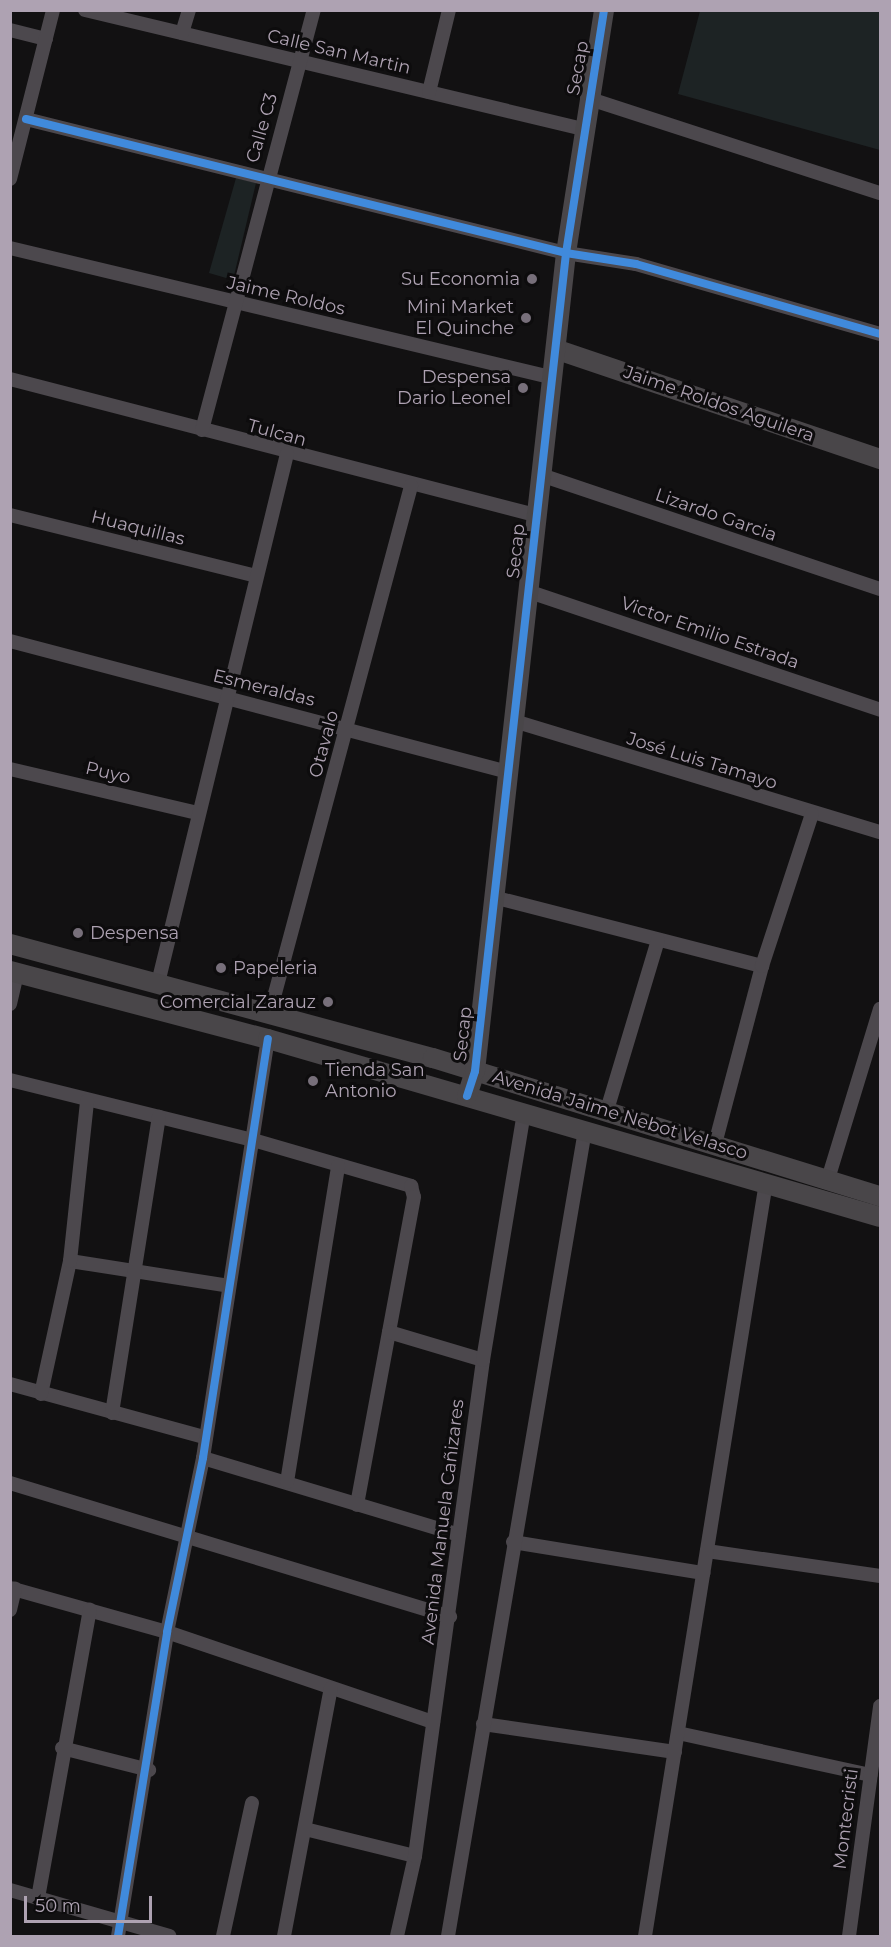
<!DOCTYPE html>
<html>
<head>
<meta charset="utf-8">
<style>
	body { margin:0 }
	#map { position:relative; width:891px; height:1947px; overflow:hidden; background:#121112; font-family:Montserrat,sans-serif }
	div>[style] { position:absolute }
	.green>* { inset:0; background:#1d2324 }
	.street>* { height:14px; margin:-7px; padding:0 7px; transform-origin:7px; border-radius:7px; background:#4c484d }
	.secondary>* { height:20px; margin:-10px; padding:0 10px; transform-origin:10px; border-radius:10px; background:#494649 }
	.cycleway>* { height:8px; margin:-4px; padding:0 4px; transform-origin:4px; border-radius:4px; background:#408adc }
	.dots>* { width:16px; height:16px; translate:-50% -50%; box-sizing:border-box; border:3px solid #0d0c0d; border-radius:50% }
	span { translate:-50% -50%; white-space:nowrap; text-align:center; line-height:1.15; -webkit-text-stroke:6px #0d0c0d; paint-order:stroke }
	.street-label { font-size:18px; color:#aea2b2 }
	.poi-label { font-size:18px; color:#aea2b2 }
	.right { translate:-100% -50%; text-align:right }
	.left { translate:0 -50%; text-align:left }
	.frame { position:absolute; inset:0; border:12px solid #aea2b2; pointer-events:none }
	.scale { position:absolute; left:24px; top:1896px; width:128px; height:27px; box-sizing:border-box; border:3px solid #aea2b2; border-top:0; padding-left:8px; font-size:18px; line-height:21px; white-space:nowrap; color:#aea2b2; -webkit-text-stroke:4px #0d0c0d; paint-order:stroke }
</style>
</head>
<body>
<div id="map">
	<div class="green">
		<i style="clip-path:polygon(700px 11px,880px 11px,880px 150px,678px 94px)"></i>
		<i style="clip-path:polygon(236px 178px,256px 183px,233px 280px,209px 273px)"></i>
	</div>
	<div class="street">
		<i style="left:85px;top:10px;width:512px;rotate:13.44deg"></i>
		<i style="left:10px;top:30px;width:37px;rotate:14deg"></i>
		<i style="left:182px;top:33px;width:24px;rotate:-73deg"></i>
		<i style="left:429px;top:92px;width:84px;rotate:-76.3deg"></i>
		<i style="left:587px;top:98px;width:308px;rotate:18deg"></i>
		<i style="left:26px;top:119px;width:556px;rotate:13.94deg"></i>
		<i style="left:566px;top:253px;width:71px;rotate:8.9deg"></i>
		<i style="left:636px;top:264px;width:254px;rotate:16deg"></i>
		<i style="left:10px;top:179px;width:174px;rotate:-75.7deg"></i>
		<i style="left:10px;top:248px;width:559px;rotate:13.44deg"></i>
		<i style="left:10px;top:379px;width:542px;rotate:14.52deg"></i>
		<i style="left:202px;top:430px;width:435px;rotate:-75.1deg"></i>
		<i style="left:541px;top:475px;width:358px;rotate:18.6deg"></i>
		<i style="left:10px;top:515px;width:253px;rotate:13.9deg"></i>
		<i style="left:527px;top:591px;width:373px;rotate:18.6deg"></i>
		<i style="left:10px;top:641px;width:515px;rotate:14.74deg"></i>
		<i style="left:514px;top:721px;width:382px;rotate:16.9deg"></i>
		<i style="left:10px;top:769px;width:192px;rotate:13.2deg"></i>
		<i style="left:493px;top:897px;width:278px;rotate:14.4deg"></i>
		<i style="left:158px;top:983px;width:545px;rotate:-76.3deg"></i>
		<i style="left:10px;top:1004px;width:32px;rotate:-77deg"></i>
		<i style="left:270px;top:1012px;width:545px;rotate:-74.99deg"></i>
		<i style="left:10px;top:1080px;width:250px;rotate:13.9deg"></i>
		<i style="left:253px;top:1140px;width:165px;rotate:16.2deg"></i>
		<i style="left:411px;top:1186px;width:11px;rotate:75deg"></i>
		<i style="left:414px;top:1197px;width:313px;rotate:100.5deg"></i>
		<i style="left:607px;top:1110px;width:177px;rotate:-73.3deg"></i>
		<i style="left:715px;top:1144px;width:184px;rotate:-75.2deg"></i>
		<i style="left:762px;top:966px;width:160px;rotate:-71.8deg"></i>
		<i style="left:828px;top:1179px;width:178px;rotate:-73deg"></i>
		<i style="left:70px;top:1261px;width:161px;rotate:8.9deg"></i>
		<i style="left:389px;top:1332px;width:98px;rotate:16.6deg"></i>
		<i style="left:10px;top:1384px;width:201px;rotate:15.3deg"></i>
		<i style="left:41px;top:1394px;width:136px;rotate:-77.7deg"></i>
		<i style="left:70px;top:1261px;width:161px;rotate:-83.9deg"></i>
		<i style="left:112px;top:1413px;width:300px;rotate:-81deg"></i>
		<i style="left:203px;top:1458px;width:267px;rotate:16.7deg"></i>
		<i style="left:287px;top:1482px;width:320px;rotate:-80.8deg"></i>
		<i style="left:10px;top:1483px;width:460px;rotate:16.9deg"></i>
		<i style="left:513px;top:1542px;width:193px;rotate:9.3deg"></i>
		<i style="left:707px;top:1551px;width:175px;rotate:8.2deg"></i>
		<i style="left:10px;top:1588px;width:163px;rotate:15.7deg"></i>
		<i style="left:167px;top:1632px;width:281px;rotate:18.7deg"></i>
		<i style="left:10px;top:1610px;width:22px;rotate:-77deg"></i>
		<i style="left:483px;top:1724px;width:194px;rotate:8.3deg"></i>
		<i style="left:678px;top:1733px;width:197px;rotate:12.3deg"></i>
		<i style="left:62px;top:1748px;width:90px;rotate:14.2deg"></i>
		<i style="left:305px;top:1829px;width:113px;rotate:13.8deg"></i>
		<i style="left:10px;top:1890px;width:166px;rotate:16.1deg"></i>
		<i style="left:38px;top:1898px;width:293px;rotate:-79.8deg"></i>
		<i style="left:118px;top:1936px;width:308px;rotate:-80.8deg"></i>
		<i style="left:167px;top:1632px;width:178px;rotate:-78.3deg"></i>
		<i style="left:203px;top:1458px;width:424px;rotate:-81.2deg"></i>
		<i style="left:223px;top:1936px;width:136px;rotate:-77.7deg"></i>
		<i style="left:284px;top:1936px;width:252px;rotate:-79.3deg"></i>
		<i style="left:397px;top:1936px;width:82px;rotate:-77.3deg"></i>
		<i style="left:415px;top:1856px;width:501px;rotate:-82.19deg"></i>
		<i style="left:483px;top:1360px;width:251px;rotate:-80.6deg"></i>
		<i style="left:448px;top:1936px;width:818px;rotate:-80.35deg"></i>
		<i style="left:645px;top:1936px;width:764px;rotate:-80.88deg"></i>
		<i style="left:849px;top:1936px;width:232px;rotate:-82.3deg"></i>
	</div>
	<div class="secondary">
		<i style="left:558px;top:350px;width:340px;rotate:18.7deg"></i>
		<i style="left:10px;top:944px;width:438px;rotate:15.1deg"></i>
		<i style="left:433px;top:1058px;width:468px;rotate:17.2deg"></i>
		<i style="left:10px;top:971px;width:267px;rotate:14.8deg"></i>
		<i style="left:268px;top:1039px;width:637px;rotate:16.22deg"></i>
		<i style="left:467px;top:1096px;width:26px;rotate:-72deg"></i>
		<i style="left:475px;top:1071px;width:823px;rotate:-83.65deg"></i>
		<i style="left:566px;top:253px;width:246px;rotate:-81.1deg"></i>
	</div>
	<div class="cycleway">
		<i style="left:26px;top:119px;width:556px;rotate:13.94deg"></i>
		<i style="left:566px;top:253px;width:71px;rotate:8.9deg"></i>
		<i style="left:636px;top:264px;width:254px;rotate:16deg"></i>
		<i style="left:467px;top:1096px;width:26px;rotate:-72deg"></i>
		<i style="left:475px;top:1071px;width:823px;rotate:-83.65deg"></i>
		<i style="left:566px;top:253px;width:246px;rotate:-81.1deg"></i>
		<i style="left:118px;top:1936px;width:308px;rotate:-80.8deg"></i>
		<i style="left:167px;top:1632px;width:178px;rotate:-78.3deg"></i>
		<i style="left:203px;top:1458px;width:424px;rotate:-81.2deg"></i>
	</div>
	<div class="dots">
		<i style="left:532px;top:279px;background:#776f7a"></i>
		<i style="left:526px;top:318px;background:#776f7a"></i>
		<i style="left:523px;top:388px;background:#776f7a"></i>
		<i style="left:78px;top:933px;background:#776f7a"></i>
		<i style="left:221px;top:968px;background:#776f7a"></i>
		<i style="left:328px;top:1002px;background:#776f7a"></i>
		<i style="left:313px;top:1081px;background:#776f7a"></i>
	</div>
	<div class="street-label">
		<span style="left:339px;top:52px;rotate:13deg">Calle San Martin</span>
		<span style="left:578px;top:68px;rotate:-80deg">Secap</span>
		<span style="left:262px;top:128px;rotate:-74deg">Calle C3</span>
		<span style="left:286px;top:296px;rotate:13deg">Jaime Roldos</span>
		<span style="left:719px;top:404px;rotate:19deg">Jaime Roldos Aguilera</span>
		<span style="left:277px;top:433px;rotate:15deg">Tulcan</span>
		<span style="left:716px;top:515px;rotate:19deg">Lizardo Garcia</span>
		<span style="left:138px;top:528px;rotate:14deg">Huaquillas</span>
		<span style="left:516px;top:551px;rotate:-84deg">Secap</span>
		<span style="left:710px;top:633px;rotate:19deg">Victor Emilio Estrada</span>
		<span style="left:264px;top:688px;rotate:14deg">Esmeraldas</span>
		<span style="left:324px;top:744px;rotate:-75deg">Otavalo</span>
		<span style="left:702px;top:761px;rotate:17deg">José Luis Tamayo</span>
		<span style="left:108px;top:773px;rotate:13deg">Puyo</span>
		<span style="left:463px;top:1034px;rotate:-84deg">Secap</span>
		<span style="left:620px;top:1115px;rotate:17deg">Avenida Jaime Nebot Velasco</span>
		<span style="left:443px;top:1522px;rotate:-83deg">Avenida Manuela Cañizares</span>
		<span style="left:846px;top:1819px;rotate:-83deg">Montecristi</span>
	</div>
	<div class="poi-label">
		<span class="right" style="left:520px;top:279px">Su Economia</span>
		<span class="right" style="left:514px;top:318px">Mini Market<br>El Quinche</span>
		<span class="right" style="left:511px;top:388px">Despensa<br>Dario Leonel</span>
		<span class="left" style="left:90px;top:933px">Despensa</span>
		<span class="left" style="left:233px;top:968px">Papeleria</span>
		<span class="right" style="left:316px;top:1002px">Comercial Zarauz</span>
		<span class="left" style="left:325px;top:1081px">Tienda San<br>Antonio</span>
	</div>
	<div class="frame"></div>
	<div class="scale">50 m</div>
</div>
</body>
</html>
